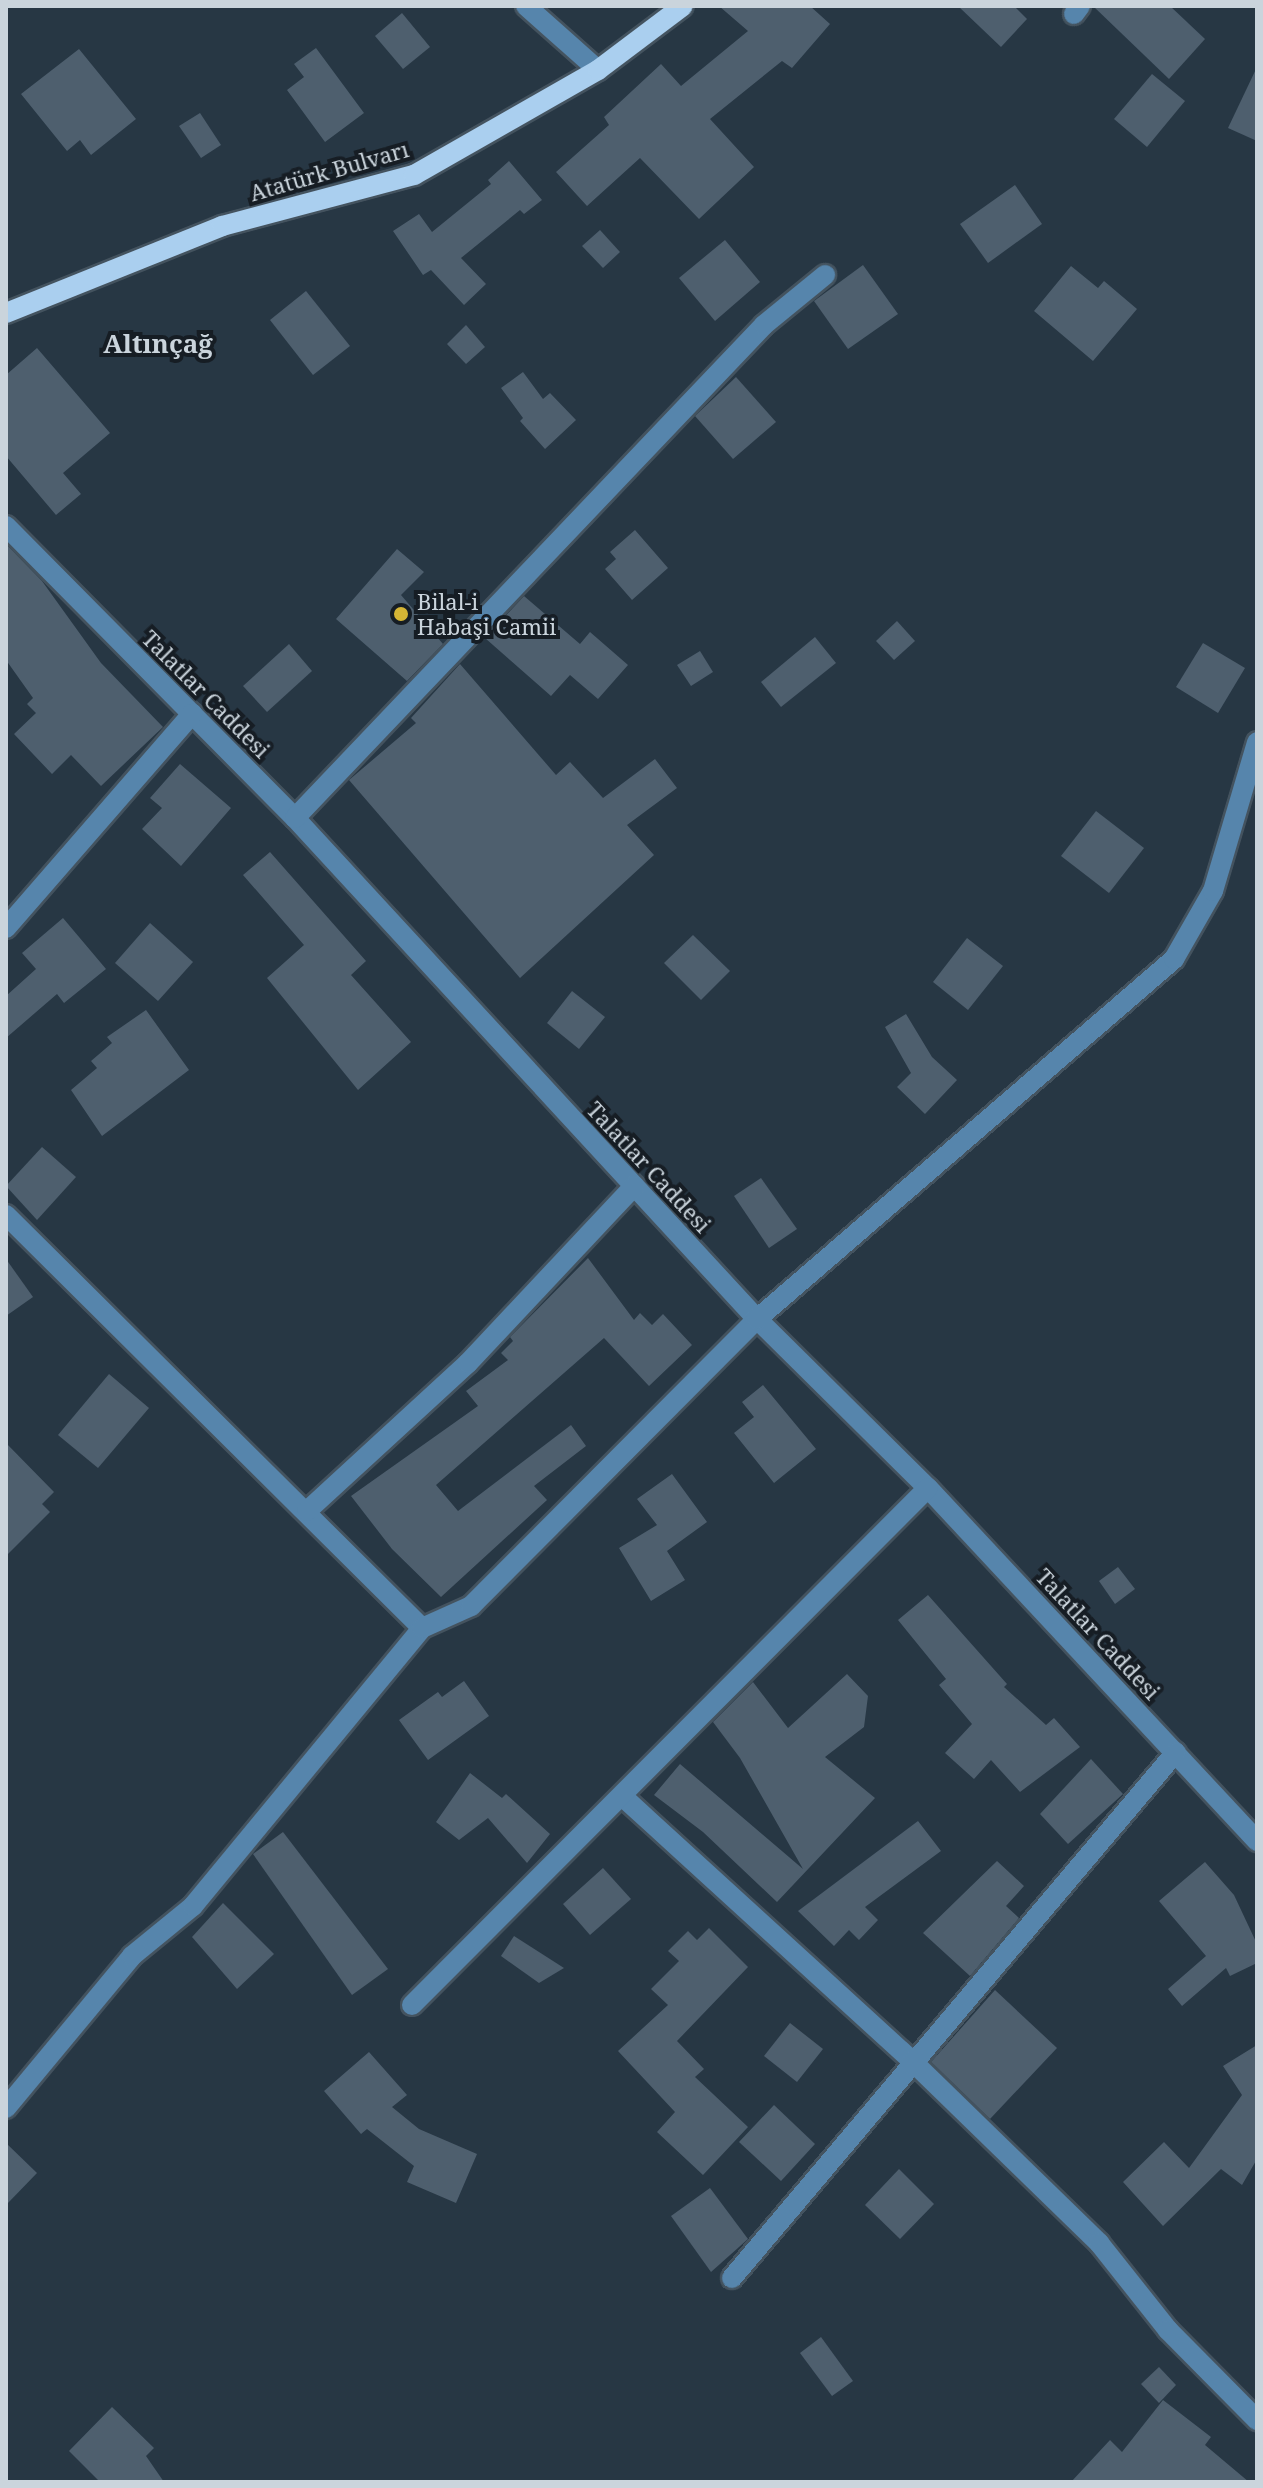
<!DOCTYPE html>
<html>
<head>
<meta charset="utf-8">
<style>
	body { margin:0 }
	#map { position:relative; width:1263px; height:2488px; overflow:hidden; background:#273744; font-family:"Noto Serif",serif }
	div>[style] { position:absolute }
	.building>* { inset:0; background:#4e5f6e }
	.roads { filter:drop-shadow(2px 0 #44535f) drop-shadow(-2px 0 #44535f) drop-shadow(0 2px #44535f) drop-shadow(0 -2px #44535f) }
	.minor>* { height:20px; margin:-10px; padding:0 10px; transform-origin:10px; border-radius:10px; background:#5685ac }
	.major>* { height:20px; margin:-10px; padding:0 10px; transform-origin:10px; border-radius:10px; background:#aacfef }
	.dots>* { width:22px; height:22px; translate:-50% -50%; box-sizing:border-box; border:4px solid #161d24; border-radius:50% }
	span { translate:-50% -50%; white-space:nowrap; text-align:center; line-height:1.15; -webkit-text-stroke:8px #161d24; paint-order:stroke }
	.street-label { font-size:22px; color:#cad4dc }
	.poi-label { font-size:22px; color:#cad4dc }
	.left { translate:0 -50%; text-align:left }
	.quarter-label { font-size:26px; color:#cad4dc; font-weight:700 }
	.frame { position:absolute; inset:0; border:8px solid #cad4dc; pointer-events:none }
</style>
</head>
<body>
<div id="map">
	<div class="building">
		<i style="clip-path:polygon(719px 6px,810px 6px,830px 24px,792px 68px,782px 61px,710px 119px,754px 167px,699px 219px,640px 158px,587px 206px,556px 172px,609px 125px,604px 117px,661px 64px,681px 86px,748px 31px)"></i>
		<i style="clip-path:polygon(958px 6px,1014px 6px,1027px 19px,1001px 47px)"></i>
		<i style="clip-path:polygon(1093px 6px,1170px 6px,1205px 39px,1169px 79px)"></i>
		<i style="clip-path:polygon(402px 13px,430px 47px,403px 69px,375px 36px)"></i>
		<i style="clip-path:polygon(316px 48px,364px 113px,325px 142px,287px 90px,304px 77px,294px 64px)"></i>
		<i style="clip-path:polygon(79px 49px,136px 119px,91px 155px,80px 140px,67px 151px,21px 94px)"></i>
		<i style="clip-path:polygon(1257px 67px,1257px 141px,1228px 128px)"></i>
		<i style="clip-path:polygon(1152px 74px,1185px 101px,1147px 147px,1114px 119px)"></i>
		<i style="clip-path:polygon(200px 113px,221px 145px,201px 158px,179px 126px)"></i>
		<i style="clip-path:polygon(509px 161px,542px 200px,524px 214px,520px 210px,461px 258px,486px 284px,464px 305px,431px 270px,423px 275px,393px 231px,419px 214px,432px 232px,491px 184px,488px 180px)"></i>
		<i style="clip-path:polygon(1015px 185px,1042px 224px,988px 263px,960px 224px)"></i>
		<i style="clip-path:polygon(600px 230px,620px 252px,603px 268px,582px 246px)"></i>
		<i style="clip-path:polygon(725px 240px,760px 282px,715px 321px,679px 278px)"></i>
		<i style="clip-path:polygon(863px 265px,898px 314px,848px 349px,814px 301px)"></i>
		<i style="clip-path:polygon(1071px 266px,1098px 288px,1104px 281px,1137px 309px,1093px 361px,1034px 311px)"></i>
		<i style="clip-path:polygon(306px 291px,350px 346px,313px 375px,270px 320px)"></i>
		<i style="clip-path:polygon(466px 325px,485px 347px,466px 364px,447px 344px)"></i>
		<i style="clip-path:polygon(37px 348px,110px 433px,63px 473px,81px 494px,56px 515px,6px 456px,6px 375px)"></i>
		<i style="clip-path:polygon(523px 372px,543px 399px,550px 393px,576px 420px,545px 449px,520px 421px,523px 418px,501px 388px)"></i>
		<i style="clip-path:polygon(736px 377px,776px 422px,733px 459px,695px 416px)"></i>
		<i style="clip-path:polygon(635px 530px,668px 568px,632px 600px,605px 569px,616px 559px,610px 552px)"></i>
		<i style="clip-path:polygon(6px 544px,42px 581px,101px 663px,163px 727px,101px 786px,71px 755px,52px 774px,14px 734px,36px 713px,27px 704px,33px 698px,6px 660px)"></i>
		<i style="clip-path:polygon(397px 549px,424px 572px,401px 595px,443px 644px,407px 681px,336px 619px)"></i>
		<i style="clip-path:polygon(524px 596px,580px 644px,590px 632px,628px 665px,598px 699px,570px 675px,551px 696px,485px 638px)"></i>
		<i style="clip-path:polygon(897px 621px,915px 641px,894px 660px,876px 641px)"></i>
		<i style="clip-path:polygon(815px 637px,836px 663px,781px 707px,761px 682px)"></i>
		<i style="clip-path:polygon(1203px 643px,1245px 668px,1218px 713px,1176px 687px)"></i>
		<i style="clip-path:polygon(289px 644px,312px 671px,267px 712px,243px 686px)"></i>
		<i style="clip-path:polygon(700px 651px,713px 672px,691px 686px,677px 665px)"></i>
		<i style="clip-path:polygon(460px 664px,556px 775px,570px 762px,603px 798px,655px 759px,677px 788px,627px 825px,654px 855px,520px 978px,349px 780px,416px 723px,411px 718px)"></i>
		<i style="clip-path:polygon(180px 764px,231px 808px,181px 866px,142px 829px,162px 808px,150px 798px)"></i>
		<i style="clip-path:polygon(1096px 811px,1144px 848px,1109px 893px,1061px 856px)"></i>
		<i style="clip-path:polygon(270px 852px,366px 961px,351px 975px,411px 1042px,358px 1090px,267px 978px,304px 945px,243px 875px)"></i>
		<i style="clip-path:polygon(63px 918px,106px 969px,64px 1003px,57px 994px,6px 1038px,6px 996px,36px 969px,22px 953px)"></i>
		<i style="clip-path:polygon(150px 923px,193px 962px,158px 1001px,115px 963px)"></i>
		<i style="clip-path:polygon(693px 935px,730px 971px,701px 1000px,664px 963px)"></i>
		<i style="clip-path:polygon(967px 938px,1003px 966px,968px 1010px,933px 982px)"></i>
		<i style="clip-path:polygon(572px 991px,605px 1017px,579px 1049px,547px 1023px)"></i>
		<i style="clip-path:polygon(146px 1010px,189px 1070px,102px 1136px,71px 1090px,97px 1068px,91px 1061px,112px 1043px,107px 1037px)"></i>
		<i style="clip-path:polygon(906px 1014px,932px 1057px,957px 1080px,925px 1114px,897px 1087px,911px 1073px,885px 1027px)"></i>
		<i style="clip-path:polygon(42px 1147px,76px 1177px,37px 1220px,6px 1186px)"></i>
		<i style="clip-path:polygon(761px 1178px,797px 1229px,769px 1248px,734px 1196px)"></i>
		<i style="clip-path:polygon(588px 1258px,634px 1320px,640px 1313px,652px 1325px,663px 1314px,692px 1345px,649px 1386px,604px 1338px,436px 1485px,458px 1511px,571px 1425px,586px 1446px,534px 1486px,547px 1500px,441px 1597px,392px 1549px,351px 1496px,478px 1406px,466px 1391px,508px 1360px,501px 1353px,513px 1341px,510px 1337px)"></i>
		<i style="clip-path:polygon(6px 1259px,33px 1297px,6px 1316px)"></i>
		<i style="clip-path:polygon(109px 1374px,149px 1408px,98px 1468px,58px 1435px)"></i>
		<i style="clip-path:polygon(763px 1385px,816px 1449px,774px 1483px,734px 1433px,754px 1417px,742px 1402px)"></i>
		<i style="clip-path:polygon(6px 1443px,54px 1492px,42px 1504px,50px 1512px,6px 1556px)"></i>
		<i style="clip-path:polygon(672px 1474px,707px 1522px,667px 1551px,685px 1580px,651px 1601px,619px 1548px,657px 1525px,637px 1499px)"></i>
		<i style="clip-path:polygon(1118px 1567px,1135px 1589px,1115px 1604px,1099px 1581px)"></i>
		<i style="clip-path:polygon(928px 1595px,1007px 1684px,1004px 1687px,1046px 1725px,1054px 1718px,1080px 1747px,1020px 1792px,991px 1760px,974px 1779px,945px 1753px,972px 1724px,939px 1685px,946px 1679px,898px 1620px)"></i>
		<i style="clip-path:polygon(847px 1674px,868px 1696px,864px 1727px,825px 1757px,875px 1798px,777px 1902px,703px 1832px,654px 1795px,680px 1764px,803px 1869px,740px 1758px,713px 1722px,753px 1682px,788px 1728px)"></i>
		<i style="clip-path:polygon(464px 1681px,489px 1716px,428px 1760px,399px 1720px,438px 1692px,442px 1697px)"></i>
		<i style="clip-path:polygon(1091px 1759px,1123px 1794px,1068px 1844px,1040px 1814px)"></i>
		<i style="clip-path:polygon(470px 1773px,502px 1798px,506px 1794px,550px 1834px,527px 1863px,488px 1818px,459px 1840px,436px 1822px)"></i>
		<i style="clip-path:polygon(918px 1821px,941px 1851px,865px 1907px,878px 1920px,859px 1940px,849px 1930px,834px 1946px,798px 1911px)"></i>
		<i style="clip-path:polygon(283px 1832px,388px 1969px,352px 1995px,253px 1854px)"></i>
		<i style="clip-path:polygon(997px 1861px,1024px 1886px,1006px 1906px,1019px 1918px,970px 1976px,923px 1933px)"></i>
		<i style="clip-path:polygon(1205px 1862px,1234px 1895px,1257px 1944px,1257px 1963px,1230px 1976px,1226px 1968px,1182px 2006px,1168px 1989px,1206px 1956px,1159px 1901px)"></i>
		<i style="clip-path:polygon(603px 1868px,631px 1899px,590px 1935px,563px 1904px)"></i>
		<i style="clip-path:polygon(223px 1903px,274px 1954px,237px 1989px,192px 1937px)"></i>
		<i style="clip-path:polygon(709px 1928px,748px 1967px,677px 2041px,704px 2069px,695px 2077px,748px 2127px,703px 2175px,657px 2132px,675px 2112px,618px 2051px,668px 2005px,651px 1989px,679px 1961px,668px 1951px,688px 1931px,697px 1940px)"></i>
		<i style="clip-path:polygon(514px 1936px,564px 1968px,539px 1983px,501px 1956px)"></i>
		<i style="clip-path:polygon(995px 1990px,1057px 2048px,990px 2119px,931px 2062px)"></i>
		<i style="clip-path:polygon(790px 2023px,823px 2049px,797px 2082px,764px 2056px)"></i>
		<i style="clip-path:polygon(1257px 2045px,1257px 2159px,1242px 2185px,1221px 2169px,1163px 2226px,1123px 2182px,1164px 2142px,1189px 2168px,1242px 2095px,1223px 2066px)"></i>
		<i style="clip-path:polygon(369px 2052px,407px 2095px,392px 2107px,419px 2129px,477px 2154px,456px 2203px,407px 2182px,414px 2166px,367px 2129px,361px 2134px,324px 2091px)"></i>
		<i style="clip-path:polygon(774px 2105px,815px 2144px,781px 2181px,739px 2142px)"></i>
		<i style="clip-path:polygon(6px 2143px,37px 2173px,6px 2205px)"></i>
		<i style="clip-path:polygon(899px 2169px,934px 2204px,900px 2239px,865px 2205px)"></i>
		<i style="clip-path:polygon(710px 2188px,748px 2239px,711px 2272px,671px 2216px)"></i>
		<i style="clip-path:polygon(821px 2337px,853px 2381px,832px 2396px,800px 2353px)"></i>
		<i style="clip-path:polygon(1159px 2367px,1176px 2385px,1159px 2403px,1141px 2384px)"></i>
		<i style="clip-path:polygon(1163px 2400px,1211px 2437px,1205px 2445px,1249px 2482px,1071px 2482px,1110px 2440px,1122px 2452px)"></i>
		<i style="clip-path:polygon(112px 2407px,154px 2448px,146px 2456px,164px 2482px,100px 2482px,69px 2451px)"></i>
	</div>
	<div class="roads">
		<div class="minor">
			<i style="left:526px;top:6px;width:96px;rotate:41.6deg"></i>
			<i style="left:1074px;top:14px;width:10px;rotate:-53deg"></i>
			<i style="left:6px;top:526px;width:411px;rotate:45.3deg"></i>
			<i style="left:295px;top:818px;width:682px;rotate:47.32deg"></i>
			<i style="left:757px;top:1319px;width:240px;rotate:44.7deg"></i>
			<i style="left:928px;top:1488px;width:483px;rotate:47deg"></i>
			<i style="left:295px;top:818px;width:680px;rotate:-46.43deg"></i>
			<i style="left:764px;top:325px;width:79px;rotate:-39.3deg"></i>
			<i style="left:6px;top:928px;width:284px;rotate:-49deg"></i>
			<i style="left:6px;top:1215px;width:586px;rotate:44.79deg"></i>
			<i style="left:307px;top:1511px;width:219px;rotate:-42.6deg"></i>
			<i style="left:468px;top:1363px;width:243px;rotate:-46.8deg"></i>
			<i style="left:622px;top:1796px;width:394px;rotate:42.4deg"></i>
			<i style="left:913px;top:2062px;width:260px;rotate:44.2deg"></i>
			<i style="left:1099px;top:2243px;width:111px;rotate:51.6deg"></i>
			<i style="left:1168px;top:2330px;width:127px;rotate:45.3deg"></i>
			<i style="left:412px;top:2005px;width:730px;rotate:-45.06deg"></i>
			<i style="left:6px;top:2108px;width:197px;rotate:-50.3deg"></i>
			<i style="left:132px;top:1956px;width:79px;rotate:-39.3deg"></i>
			<i style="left:193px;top:1906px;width:360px;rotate:-50.5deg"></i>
			<i style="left:422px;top:1628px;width:54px;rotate:-24.2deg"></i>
			<i style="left:471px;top:1606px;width:405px;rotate:-45.1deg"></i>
			<i style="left:757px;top:1319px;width:551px;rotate:-40.8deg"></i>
			<i style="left:1174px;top:959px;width:78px;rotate:-60.2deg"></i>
			<i style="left:1213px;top:891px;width:155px;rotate:-73.5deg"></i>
			<i style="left:732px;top:2278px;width:688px;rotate:-49.83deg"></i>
		</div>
		<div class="major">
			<i style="left:6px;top:313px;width:233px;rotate:-21.9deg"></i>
			<i style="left:222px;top:226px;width:199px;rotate:-14.9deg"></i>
			<i style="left:414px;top:175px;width:212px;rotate:-29.7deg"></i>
			<i style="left:598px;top:70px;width:106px;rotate:-37deg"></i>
		</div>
	</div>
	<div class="dots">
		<i style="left:401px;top:614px;background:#d5b535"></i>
	</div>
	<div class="street-label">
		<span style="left:329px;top:171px;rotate:-16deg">Atatürk Bulvarı</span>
		<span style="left:206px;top:694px;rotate:45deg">Talatlar Caddesi</span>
		<span style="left:649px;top:1167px;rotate:47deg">Talatlar Caddesi</span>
		<span style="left:1098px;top:1634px;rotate:47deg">Talatlar Caddesi</span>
	</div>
	<div class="poi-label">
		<span class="left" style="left:417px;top:614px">Bilal-i<br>Habaşi Camii</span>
	</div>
	<div class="quarter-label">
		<span style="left:158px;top:344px">Altınçağ</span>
	</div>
	<div class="frame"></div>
</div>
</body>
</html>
